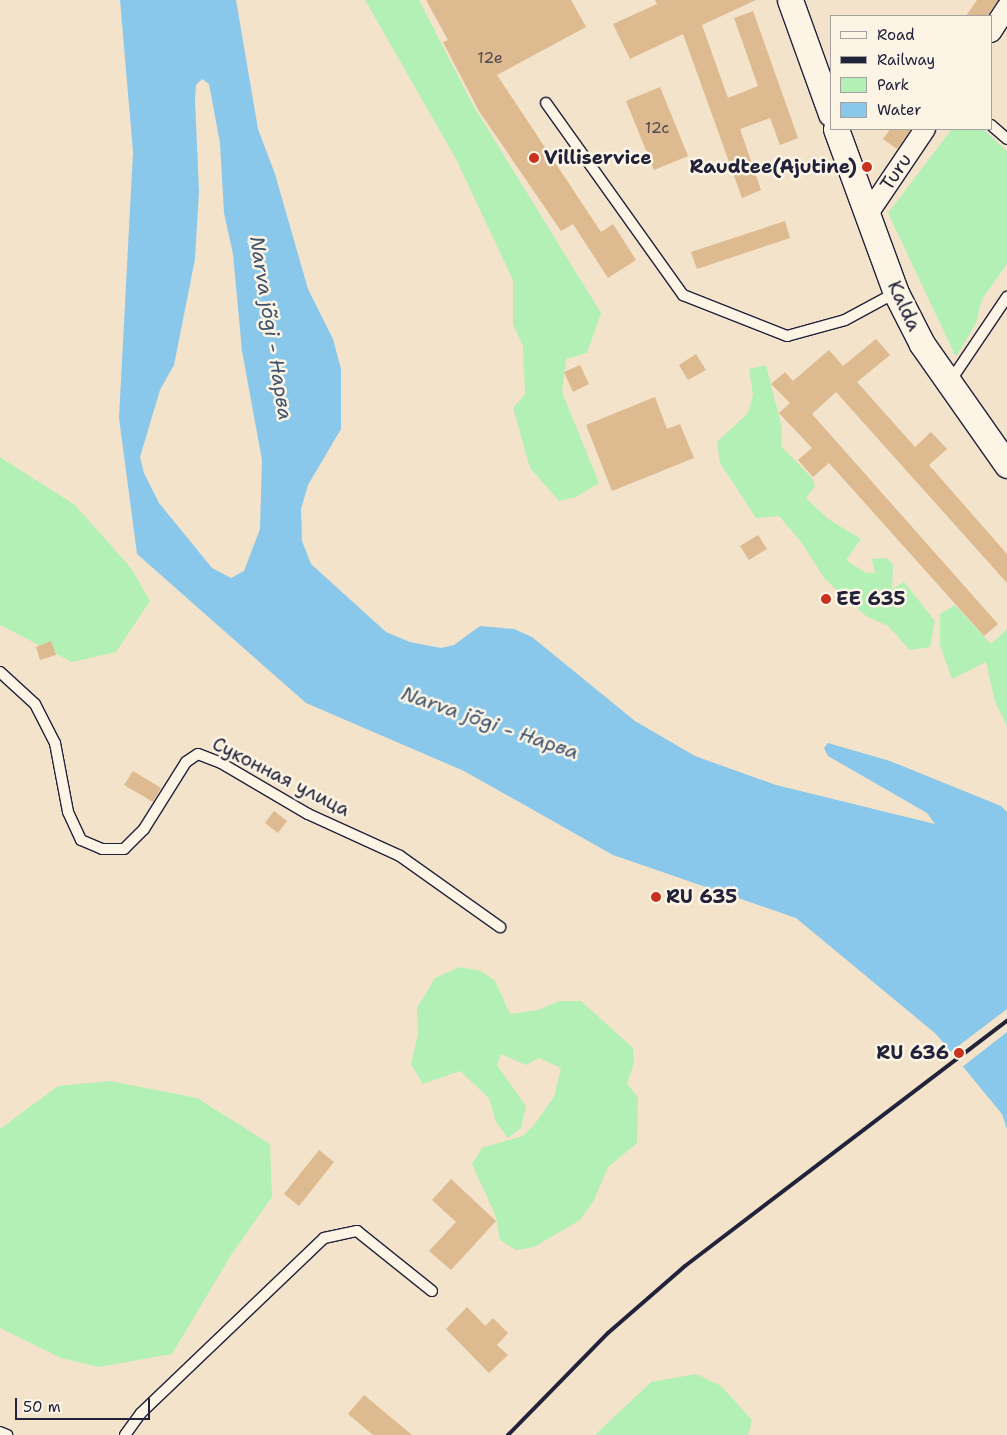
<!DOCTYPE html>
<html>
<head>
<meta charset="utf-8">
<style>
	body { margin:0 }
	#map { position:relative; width:1007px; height:1435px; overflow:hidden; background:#f3e3cb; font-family:"Shantell Sans",sans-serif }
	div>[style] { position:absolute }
	.green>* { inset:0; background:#b3f0b6 }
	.water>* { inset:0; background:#8ac8eb }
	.pier>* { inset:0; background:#f3e3cb }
	.building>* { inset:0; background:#ddba8f }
	.roads { filter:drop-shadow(1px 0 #22223b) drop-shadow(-1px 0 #22223b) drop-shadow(0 1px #22223b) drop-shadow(0 -1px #22223b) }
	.service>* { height:10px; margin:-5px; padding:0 5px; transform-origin:5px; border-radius:5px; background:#fcf5e5 }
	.minor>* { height:20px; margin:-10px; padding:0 10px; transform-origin:10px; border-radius:10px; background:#fcf5e5 }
	.tertiary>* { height:25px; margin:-12.5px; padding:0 12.5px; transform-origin:12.5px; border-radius:12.5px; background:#fcf5e5 }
	.rail>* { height:4px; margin:-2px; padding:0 2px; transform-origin:2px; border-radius:2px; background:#22223b }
	.dots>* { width:14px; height:14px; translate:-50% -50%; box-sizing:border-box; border:2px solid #fcf5e5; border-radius:50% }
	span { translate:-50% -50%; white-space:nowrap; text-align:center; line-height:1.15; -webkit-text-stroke:5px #fcf5e5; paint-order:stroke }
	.number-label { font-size:16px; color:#514850 }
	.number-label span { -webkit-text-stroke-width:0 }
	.poi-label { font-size:19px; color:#22223b; font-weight:700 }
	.left { translate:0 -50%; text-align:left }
	.right { translate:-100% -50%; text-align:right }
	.street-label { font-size:19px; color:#22223b }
	.water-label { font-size:20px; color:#415470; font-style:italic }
	.legend { position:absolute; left:830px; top:15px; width:162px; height:115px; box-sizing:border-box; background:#fcf5e5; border:1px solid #a5a1a1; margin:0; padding:6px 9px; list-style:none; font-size:15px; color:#22223b }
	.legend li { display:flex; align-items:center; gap:10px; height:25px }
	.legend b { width:25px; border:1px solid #a5a1a1 }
	.scale { position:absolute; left:15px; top:1398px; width:135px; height:22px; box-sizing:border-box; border:2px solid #22223b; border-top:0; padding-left:6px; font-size:15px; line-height:18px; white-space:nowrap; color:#22223b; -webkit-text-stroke:4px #fcf5e5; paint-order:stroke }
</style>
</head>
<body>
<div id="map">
	<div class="green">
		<i style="clip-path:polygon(365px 0,419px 0,473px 105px,601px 313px,587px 353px,566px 359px,562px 392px,599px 483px,576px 497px,559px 501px,530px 468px,513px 408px,525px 394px,523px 346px,513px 325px,513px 280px,456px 159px)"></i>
		<i style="clip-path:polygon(952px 129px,983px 129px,1007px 151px,1007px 264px,982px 299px,976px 323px,956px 357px,888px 213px)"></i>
		<i style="clip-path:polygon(766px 365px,782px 428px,781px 446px,812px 478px,815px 486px,806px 498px,828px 519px,861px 539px,846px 560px,866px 573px,875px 573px,872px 559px,887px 558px,893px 565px,892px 589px,904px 582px,935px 621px,930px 647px,910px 650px,888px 626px,866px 616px,825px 579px,801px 542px,779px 516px,756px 518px,720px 463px,717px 442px,748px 413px,753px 395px,749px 369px)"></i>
		<i style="clip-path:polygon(0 457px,75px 505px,131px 568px,150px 601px,116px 652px,72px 662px,0 625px)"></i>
		<i style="clip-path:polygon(955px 605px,991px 644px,1007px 629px,1007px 726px,995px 702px,986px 662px,952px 679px,940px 645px,940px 614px)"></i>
		<i style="clip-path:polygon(460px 967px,481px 971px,495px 981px,510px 1014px,538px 1010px,560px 1001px,581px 1001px,633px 1048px,634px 1063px,627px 1084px,638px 1097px,637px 1143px,608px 1167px,594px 1200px,580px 1220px,534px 1247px,516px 1250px,500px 1240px,496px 1217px,472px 1164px,482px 1148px,523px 1136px,534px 1125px,554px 1097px,561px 1068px,539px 1058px,526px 1065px,501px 1054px,497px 1065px,526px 1106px,521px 1128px,508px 1138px,496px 1122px,489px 1098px,460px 1071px,423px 1084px,411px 1064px,418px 1034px,417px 1008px,435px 978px)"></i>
		<i style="clip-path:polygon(110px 1081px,197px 1098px,270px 1144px,272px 1197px,231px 1255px,172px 1354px,99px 1367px,61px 1358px,0 1328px,0 1129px,58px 1086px)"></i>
		<i style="clip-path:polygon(696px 1374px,721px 1386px,752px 1420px,748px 1435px,595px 1435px,651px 1382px)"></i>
	</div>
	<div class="water">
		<i style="clip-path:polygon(evenodd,120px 0,236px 0,258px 129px,275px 174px,308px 289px,333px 339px,341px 369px,341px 429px,308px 485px,301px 509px,302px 541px,311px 564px,386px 632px,410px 642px,441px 648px,454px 645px,480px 626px,514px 629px,532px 637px,635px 721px,695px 756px,776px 785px,935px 824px,927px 813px,828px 756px,824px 748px,828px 743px,890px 761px,1001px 806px,1007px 812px,1007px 1129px,1002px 1114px,936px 1034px,796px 918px,613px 855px,464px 771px,306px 703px,137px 554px,119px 418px,133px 152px,120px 0,202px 79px,209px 84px,220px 143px,224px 213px,233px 254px,242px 351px,262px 460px,260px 529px,244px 571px,231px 578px,212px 568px,159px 503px,144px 473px,140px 457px,160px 390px,174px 365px,195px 259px,199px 191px,195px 100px,196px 85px,202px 79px)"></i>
	</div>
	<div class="pier">
		<i style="clip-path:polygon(1007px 1009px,1007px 1032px,961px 1068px,949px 1053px)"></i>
	</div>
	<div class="building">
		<i style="clip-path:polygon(426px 0,571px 0,586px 27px,497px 75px,601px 232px,613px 224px,636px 260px,608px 278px,573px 224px,561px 231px,479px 111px,443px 42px,448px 40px)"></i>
		<i style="clip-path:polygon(655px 0,756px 0,702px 25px,728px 98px,758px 86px,734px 18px,753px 11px,798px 138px,780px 145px,770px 118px,740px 129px,761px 190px,742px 198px,683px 34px,630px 59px,613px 24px,657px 4px)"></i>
		<i style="clip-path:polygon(977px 0,998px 0,987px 16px,966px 16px)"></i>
		<i style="clip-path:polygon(660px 87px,688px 156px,654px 170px,626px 101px)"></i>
		<i style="clip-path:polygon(890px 129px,911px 129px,897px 149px,883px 139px)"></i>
		<i style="clip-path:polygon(785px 221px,790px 238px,697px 269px,691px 252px)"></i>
		<i style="clip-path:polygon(876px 339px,890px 355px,857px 382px,915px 447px,931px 432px,947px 449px,929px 465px,1007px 554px,1007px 583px,836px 392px,812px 414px,998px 624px,984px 636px,829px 463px,813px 477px,798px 460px,812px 448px,779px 413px,790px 403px,771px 384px,785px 372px,793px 381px,829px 350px,843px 366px)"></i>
		<i style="clip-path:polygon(696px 354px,706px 370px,688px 380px,679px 365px)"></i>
		<i style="clip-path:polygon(580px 365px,589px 384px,573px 392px,564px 372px)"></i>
		<i style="clip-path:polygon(655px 397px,667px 429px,680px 424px,694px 458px,612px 491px,586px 425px)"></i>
		<i style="clip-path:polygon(758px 535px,767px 549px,749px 560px,740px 546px)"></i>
		<i style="clip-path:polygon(51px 641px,56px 655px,40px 660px,36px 647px)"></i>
		<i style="clip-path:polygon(133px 771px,161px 788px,153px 802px,124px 785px)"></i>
		<i style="clip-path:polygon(274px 811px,287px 821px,278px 833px,265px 823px)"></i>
		<i style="clip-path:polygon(319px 1150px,334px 1162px,299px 1206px,284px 1194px)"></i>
		<i style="clip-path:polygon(451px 1179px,496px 1221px,451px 1270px,429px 1251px,456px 1222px,432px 1200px)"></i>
		<i style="clip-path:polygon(467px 1307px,485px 1326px,493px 1318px,508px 1333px,497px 1345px,508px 1355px,489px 1373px,446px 1329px)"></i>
		<i style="clip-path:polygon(364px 1395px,412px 1435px,373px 1435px,348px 1414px)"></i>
	</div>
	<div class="roads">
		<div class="service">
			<i style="left:546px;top:103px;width:236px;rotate:54.5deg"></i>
			<i style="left:683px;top:295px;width:112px;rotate:21.5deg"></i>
			<i style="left:787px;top:336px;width:60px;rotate:-15.4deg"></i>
			<i style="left:845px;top:320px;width:57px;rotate:-28.4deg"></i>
			<i style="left:991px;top:125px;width:21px;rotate:41deg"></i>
			<i style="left:949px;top:383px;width:104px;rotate:-56deg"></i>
			<i style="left:0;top:672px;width:47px;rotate:42.4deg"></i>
			<i style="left:35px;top:704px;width:44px;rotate:62.9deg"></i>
			<i style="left:55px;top:743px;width:70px;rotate:79.3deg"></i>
			<i style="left:68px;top:812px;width:31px;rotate:65deg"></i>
			<i style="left:81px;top:840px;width:23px;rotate:23deg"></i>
			<i style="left:102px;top:849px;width:22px"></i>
			<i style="left:124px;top:849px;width:28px;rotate:-45deg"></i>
			<i style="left:144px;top:829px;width:79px;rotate:-57.9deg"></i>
			<i style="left:186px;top:762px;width:14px;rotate:-34deg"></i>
			<i style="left:198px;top:754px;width:25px;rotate:21deg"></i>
			<i style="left:221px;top:763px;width:101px;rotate:30.4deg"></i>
			<i style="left:308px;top:814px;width:101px;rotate:24.5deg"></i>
			<i style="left:400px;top:856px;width:123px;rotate:35.4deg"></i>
			<i style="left:0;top:1432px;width:8px;rotate:23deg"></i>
			<i style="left:125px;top:1435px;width:27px;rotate:-54deg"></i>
			<i style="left:141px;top:1413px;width:253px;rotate:-43.7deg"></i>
			<i style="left:324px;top:1238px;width:34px;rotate:-12deg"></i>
			<i style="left:357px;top:1231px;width:96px;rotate:38.7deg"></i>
		</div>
		<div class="minor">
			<i style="left:991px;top:32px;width:30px;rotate:-57deg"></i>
			<i style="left:867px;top:215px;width:104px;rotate:-56deg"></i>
		</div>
		<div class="tertiary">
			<i style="left:790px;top:0;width:121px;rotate:70.2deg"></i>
			<i style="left:836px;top:129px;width:175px;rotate:69.9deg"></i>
			<i style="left:896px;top:293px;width:57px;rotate:63deg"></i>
			<i style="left:922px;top:344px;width:148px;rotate:54.9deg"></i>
		</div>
	</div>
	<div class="rail">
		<i style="left:508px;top:1435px;width:143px;rotate:-45.6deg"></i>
		<i style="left:608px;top:1333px;width:102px;rotate:-41deg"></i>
		<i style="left:685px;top:1266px;width:405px;rotate:-37.3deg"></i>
	</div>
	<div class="dots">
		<i style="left:534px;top:158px;background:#c8321e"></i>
		<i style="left:867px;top:167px;background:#c8321e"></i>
		<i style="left:826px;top:599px;background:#c8321e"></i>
		<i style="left:656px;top:897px;background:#c8321e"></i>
		<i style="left:959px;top:1053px;background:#c8321e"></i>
	</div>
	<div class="number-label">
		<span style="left:490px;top:58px">12e</span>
		<span style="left:657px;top:128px">12c</span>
	</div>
	<div class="poi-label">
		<span class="left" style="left:544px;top:158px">Villiservice</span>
		<span class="right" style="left:857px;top:167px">Raudtee(Ajutine)</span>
		<span class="left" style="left:836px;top:599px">EE 635</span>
		<span class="left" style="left:666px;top:897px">RU 635</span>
		<span class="right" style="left:949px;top:1053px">RU 636</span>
	</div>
	<div class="street-label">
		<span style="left:896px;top:172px;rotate:-56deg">Turu</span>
		<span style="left:904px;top:306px;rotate:65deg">Kalda</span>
		<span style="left:281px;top:777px;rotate:27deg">Суконная улица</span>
	</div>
	<div class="water-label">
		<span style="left:271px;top:328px;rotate:81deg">Narva jõgi - Нарва</span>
		<span style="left:490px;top:723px;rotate:19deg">Narva jõgi - Нарва</span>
	</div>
	<ul class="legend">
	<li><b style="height:6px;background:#fcf5e5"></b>Road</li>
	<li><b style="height:6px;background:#22223b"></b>Railway</li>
	<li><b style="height:14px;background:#b3f0b6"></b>Park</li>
	<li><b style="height:14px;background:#8ac8eb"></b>Water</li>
	</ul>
	<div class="scale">50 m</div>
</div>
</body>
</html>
